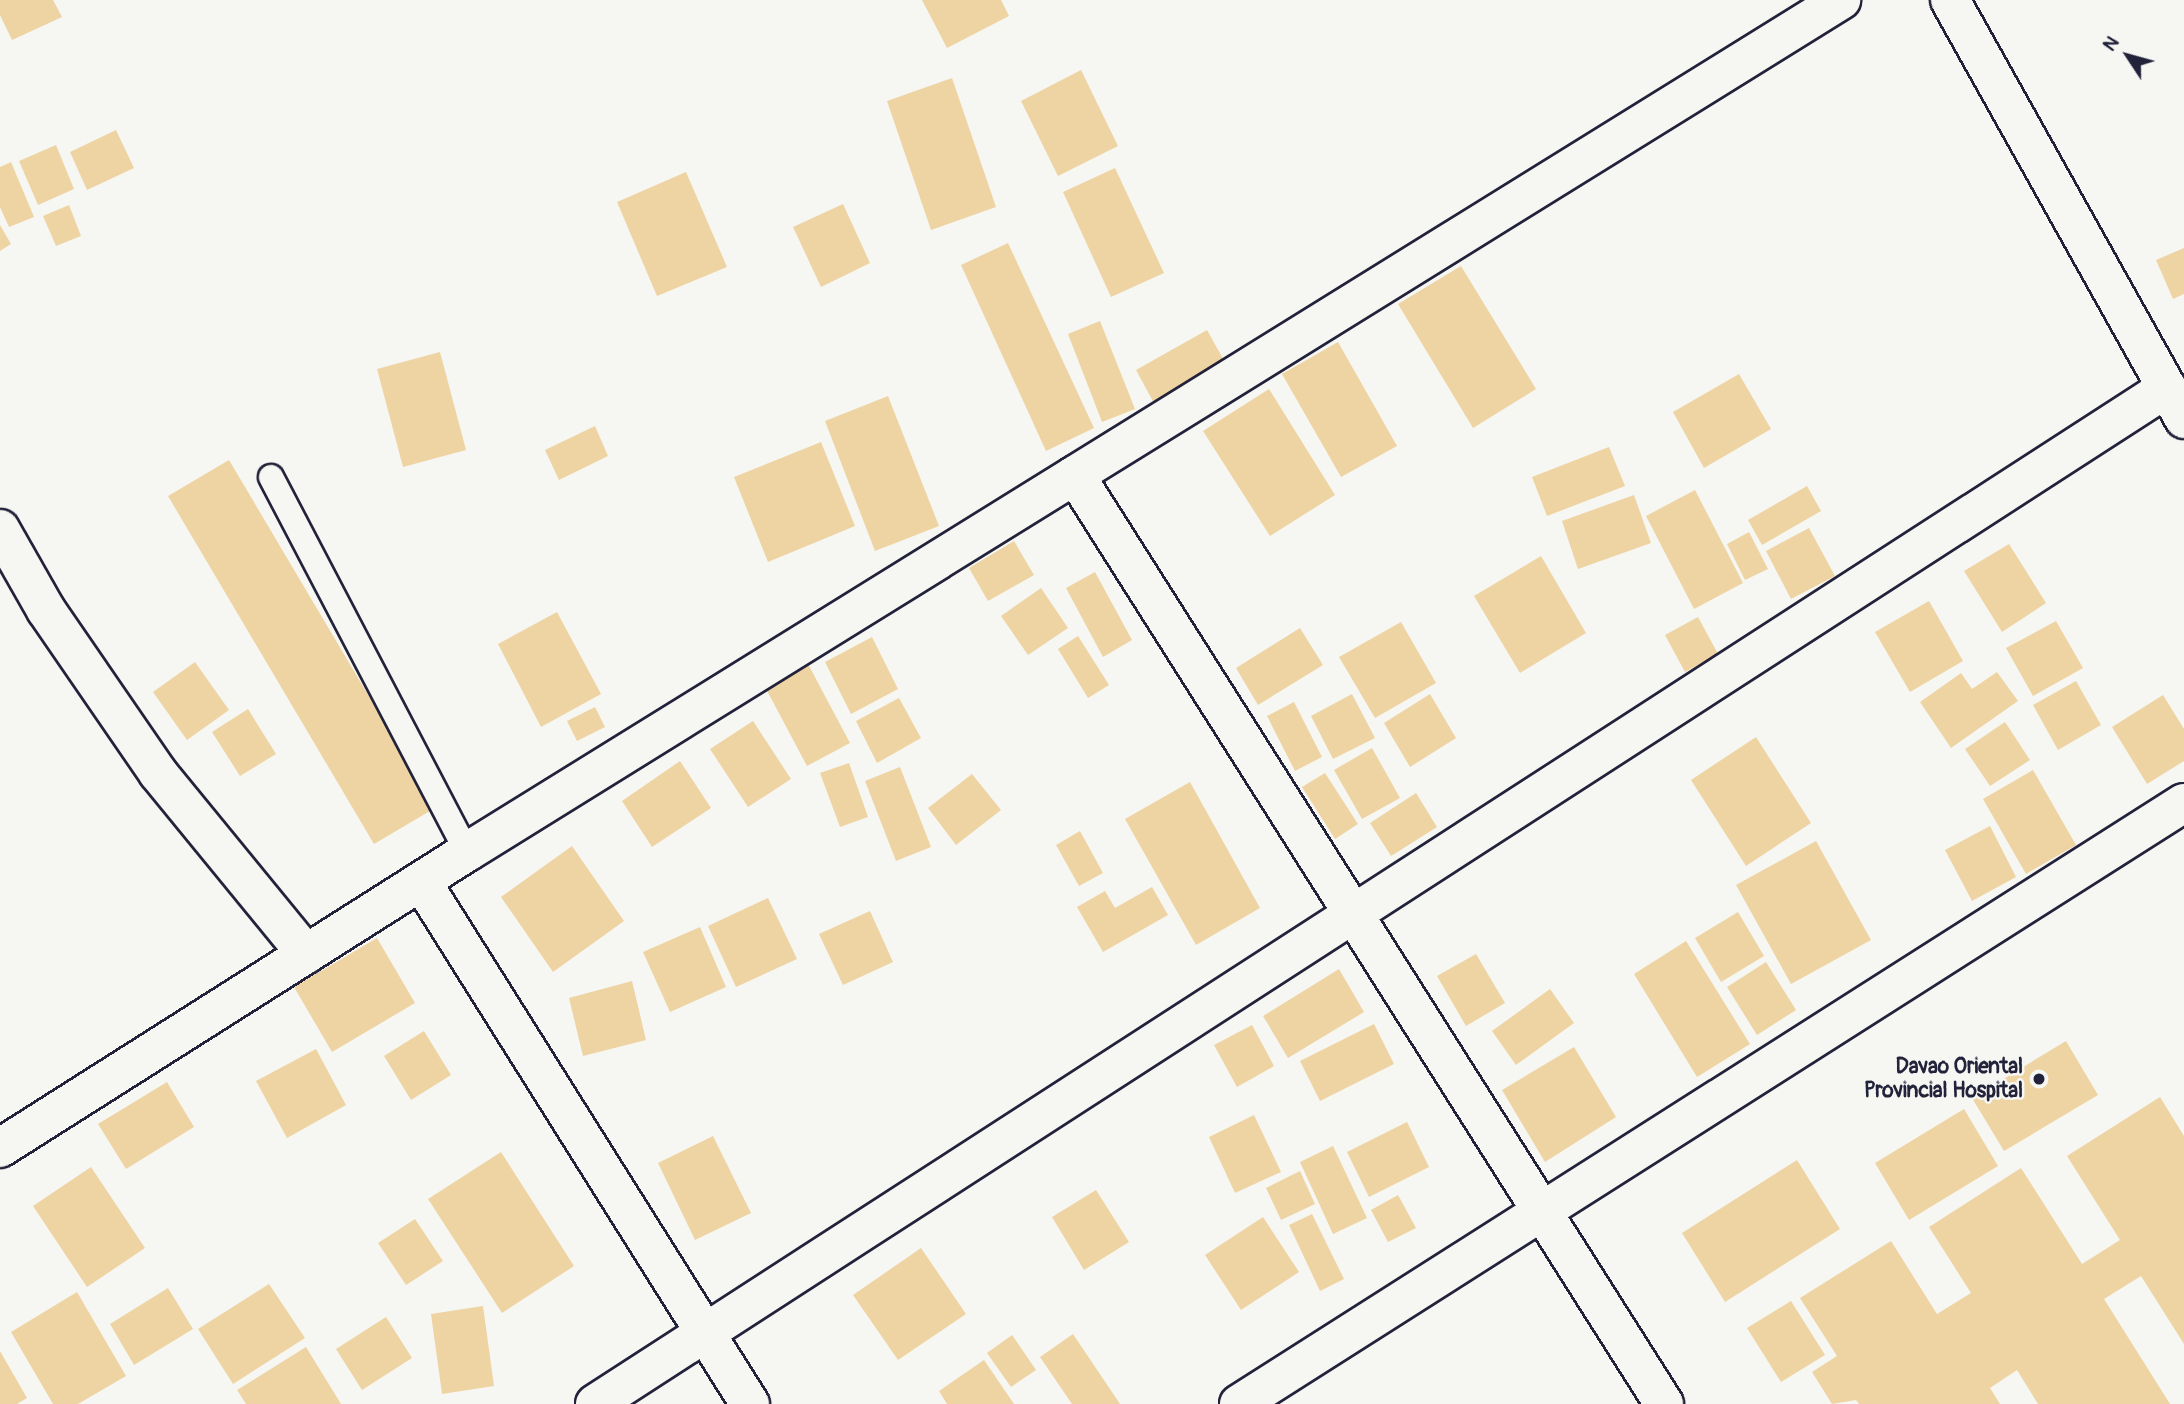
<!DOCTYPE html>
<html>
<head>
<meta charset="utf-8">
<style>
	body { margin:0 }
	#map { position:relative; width:2184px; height:1404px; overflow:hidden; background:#f6f6f2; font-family:Pangolin,sans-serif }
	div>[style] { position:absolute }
	.building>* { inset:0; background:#efd4a3 }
	.roads { filter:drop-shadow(2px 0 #22223b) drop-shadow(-2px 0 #22223b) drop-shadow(0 2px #22223b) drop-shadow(0 -2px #22223b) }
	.service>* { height:24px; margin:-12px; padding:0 12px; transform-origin:12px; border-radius:12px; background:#f6f6f2 }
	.minor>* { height:38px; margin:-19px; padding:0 19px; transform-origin:19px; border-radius:19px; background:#f6f6f2 }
	.dots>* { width:19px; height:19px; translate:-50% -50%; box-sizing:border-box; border:4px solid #f6f6f2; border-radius:50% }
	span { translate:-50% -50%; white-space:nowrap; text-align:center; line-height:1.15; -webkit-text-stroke:5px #f6f6f2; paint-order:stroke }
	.poi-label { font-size:21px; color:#22223b; font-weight:700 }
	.right { translate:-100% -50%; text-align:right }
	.north { position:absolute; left:2093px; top:21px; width:70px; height:70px; -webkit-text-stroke:5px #f6f6f2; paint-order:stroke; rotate:306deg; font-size:19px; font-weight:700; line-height:28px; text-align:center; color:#22223b }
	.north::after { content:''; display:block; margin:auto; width:24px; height:32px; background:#22223b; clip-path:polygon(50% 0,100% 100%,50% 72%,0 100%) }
</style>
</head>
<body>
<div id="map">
	<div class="building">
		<i style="clip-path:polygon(0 0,53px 0,62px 17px,12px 40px,0 15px)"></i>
		<i style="clip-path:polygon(922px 0,1001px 0,1009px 16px,947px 48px)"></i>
		<i style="clip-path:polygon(1081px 70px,1118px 146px,1058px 176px,1021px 101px)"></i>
		<i style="clip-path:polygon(952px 78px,996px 207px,931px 230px,887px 101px)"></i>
		<i style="clip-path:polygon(116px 130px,134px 168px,87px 190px,70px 152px)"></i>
		<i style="clip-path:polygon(56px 145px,74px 189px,38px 205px,19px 161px)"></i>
		<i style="clip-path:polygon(11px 162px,34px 217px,9px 227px,0 207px,0 167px)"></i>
		<i style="clip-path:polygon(1115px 168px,1164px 273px,1111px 297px,1063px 192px)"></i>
		<i style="clip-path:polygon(686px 172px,727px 267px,657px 296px,617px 202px)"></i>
		<i style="clip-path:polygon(843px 204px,870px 263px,821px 287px,793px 227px)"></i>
		<i style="clip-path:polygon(69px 205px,81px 236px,56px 246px,43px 216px)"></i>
		<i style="clip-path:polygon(0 225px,11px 244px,0 251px)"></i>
		<i style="clip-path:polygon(1008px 243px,1094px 428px,1046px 451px,961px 265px)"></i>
		<i style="clip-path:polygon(2184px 248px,2184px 294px,2173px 299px,2156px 260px)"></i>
		<i style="clip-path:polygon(1461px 266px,1536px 389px,1473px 428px,1398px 304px)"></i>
		<i style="clip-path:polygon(1100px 321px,1135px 409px,1102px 422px,1068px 334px)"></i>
		<i style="clip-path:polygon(1207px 330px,1226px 364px,1155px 405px,1136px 370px)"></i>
		<i style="clip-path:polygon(1338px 342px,1397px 446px,1341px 477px,1282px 374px)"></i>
		<i style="clip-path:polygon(440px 352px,466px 450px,403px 467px,377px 369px)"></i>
		<i style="clip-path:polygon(1739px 374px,1771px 429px,1704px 468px,1673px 412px)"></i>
		<i style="clip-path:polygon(1269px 389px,1335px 495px,1270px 536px,1203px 431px)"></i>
		<i style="clip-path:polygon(888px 396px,939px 526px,875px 551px,825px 421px)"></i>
		<i style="clip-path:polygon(595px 426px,608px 456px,559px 480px,545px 450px)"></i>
		<i style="clip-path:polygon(821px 442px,855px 526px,768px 562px,734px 477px)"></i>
		<i style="clip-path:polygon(1609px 447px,1625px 486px,1547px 516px,1532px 477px)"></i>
		<i style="clip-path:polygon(229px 460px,435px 808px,374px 844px,168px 496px)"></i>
		<i style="clip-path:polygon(1807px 486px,1821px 511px,1762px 545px,1748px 520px)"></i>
		<i style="clip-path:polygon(1695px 490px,1743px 583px,1694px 609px,1646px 516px)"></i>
		<i style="clip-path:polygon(1634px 495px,1651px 543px,1578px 569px,1562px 521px)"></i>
		<i style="clip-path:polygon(1809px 528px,1835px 576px,1791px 599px,1766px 551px)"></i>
		<i style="clip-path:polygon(1749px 532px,1768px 569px,1745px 580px,1727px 544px)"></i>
		<i style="clip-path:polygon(1014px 541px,1034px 575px,988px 601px,969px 568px)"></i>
		<i style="clip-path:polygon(2009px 544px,2046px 603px,2002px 632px,1964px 571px)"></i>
		<i style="clip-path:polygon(1541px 556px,1586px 633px,1520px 673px,1474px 596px)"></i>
		<i style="clip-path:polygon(1095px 572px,1132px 640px,1103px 657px,1066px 588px)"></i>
		<i style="clip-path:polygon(1041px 588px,1068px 628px,1028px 655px,1001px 616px)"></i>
		<i style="clip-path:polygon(1929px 601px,1963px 661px,1910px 692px,1875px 632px)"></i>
		<i style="clip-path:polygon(557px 612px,601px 694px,541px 727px,498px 644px)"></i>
		<i style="clip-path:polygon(1698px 617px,1718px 654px,1685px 672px,1665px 635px)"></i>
		<i style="clip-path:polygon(2056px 621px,2083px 668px,2033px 696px,2006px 648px)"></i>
		<i style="clip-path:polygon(1401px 622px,1436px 683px,1375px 718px,1339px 657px)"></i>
		<i style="clip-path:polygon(1300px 628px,1323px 665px,1258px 705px,1236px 668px)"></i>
		<i style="clip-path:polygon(1078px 636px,1109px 685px,1088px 698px,1058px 649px)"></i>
		<i style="clip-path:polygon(872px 637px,898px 689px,851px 714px,825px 662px)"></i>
		<i style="clip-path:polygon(195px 662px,229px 710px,187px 740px,153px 692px)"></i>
		<i style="clip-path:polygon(808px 664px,850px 743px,807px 766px,765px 687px)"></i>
		<i style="clip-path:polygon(1997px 672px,2018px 701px,1951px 748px,1920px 702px,1961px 673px,1972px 689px)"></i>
		<i style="clip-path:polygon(2076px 681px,2101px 725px,2058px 750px,2033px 705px)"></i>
		<i style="clip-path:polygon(1352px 694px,1375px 738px,1333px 759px,1311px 716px)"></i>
		<i style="clip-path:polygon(1430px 694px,1456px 738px,1410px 767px,1384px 723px)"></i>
		<i style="clip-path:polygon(2163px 695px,2184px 729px,2184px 761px,2147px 784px,2112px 727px)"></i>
		<i style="clip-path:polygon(899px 698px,921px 738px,877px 763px,856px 721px)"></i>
		<i style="clip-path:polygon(1294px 702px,1322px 757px,1295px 771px,1267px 716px)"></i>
		<i style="clip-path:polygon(595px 707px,605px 727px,577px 741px,567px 721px)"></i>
		<i style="clip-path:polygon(248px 709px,276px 754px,240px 776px,212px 732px)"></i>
		<i style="clip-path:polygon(753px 721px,791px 779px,748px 807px,710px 749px)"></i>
		<i style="clip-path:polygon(2005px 722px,2030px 760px,1990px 786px,1965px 749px)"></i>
		<i style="clip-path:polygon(1756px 737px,1811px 823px,1746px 866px,1691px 780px)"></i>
		<i style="clip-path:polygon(1372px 748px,1400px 798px,1362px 819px,1334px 770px)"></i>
		<i style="clip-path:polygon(680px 761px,711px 808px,652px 847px,622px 801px)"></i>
		<i style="clip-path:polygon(849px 763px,868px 817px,840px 827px,820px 773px)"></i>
		<i style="clip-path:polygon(900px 767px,931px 847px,896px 861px,865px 781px)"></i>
		<i style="clip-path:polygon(2033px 770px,2076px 845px,2026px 874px,1983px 799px)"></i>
		<i style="clip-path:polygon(1325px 773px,1358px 824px,1335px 839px,1302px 787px)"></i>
		<i style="clip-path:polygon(972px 774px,1001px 810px,956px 845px,928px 808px)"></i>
		<i style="clip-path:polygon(1190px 782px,1260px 908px,1196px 945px,1125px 819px)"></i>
		<i style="clip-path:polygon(1416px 793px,1437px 827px,1391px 856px,1370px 823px)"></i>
		<i style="clip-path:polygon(1990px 826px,2016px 877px,1972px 901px,1945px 850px)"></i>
		<i style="clip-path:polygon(1080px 831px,1103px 873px,1079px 886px,1056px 845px)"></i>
		<i style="clip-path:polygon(1816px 841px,1871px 940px,1791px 984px,1736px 885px)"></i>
		<i style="clip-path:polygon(572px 846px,624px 921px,553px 972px,501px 897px)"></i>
		<i style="clip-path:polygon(1152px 887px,1168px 915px,1103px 952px,1077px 907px,1105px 891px,1115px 908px)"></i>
		<i style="clip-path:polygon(768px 898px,797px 959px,736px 987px,708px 926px)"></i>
		<i style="clip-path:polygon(870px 911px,893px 962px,843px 985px,819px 934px)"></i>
		<i style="clip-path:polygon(1738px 912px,1764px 956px,1721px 982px,1695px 938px)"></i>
		<i style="clip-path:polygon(700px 927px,726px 987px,670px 1012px,643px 952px)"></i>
		<i style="clip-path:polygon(377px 938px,415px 1003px,332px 1052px,294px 987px)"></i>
		<i style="clip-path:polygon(1686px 941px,1750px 1044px,1697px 1077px,1634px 974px)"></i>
		<i style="clip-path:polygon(1476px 954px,1505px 1003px,1466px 1026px,1437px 976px)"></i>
		<i style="clip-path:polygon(1766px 962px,1796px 1010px,1757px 1035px,1727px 987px)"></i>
		<i style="clip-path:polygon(1339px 969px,1364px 1012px,1288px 1058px,1263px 1016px)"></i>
		<i style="clip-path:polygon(632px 981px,646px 1040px,583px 1056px,569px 998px)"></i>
		<i style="clip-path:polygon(1550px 989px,1574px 1023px,1516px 1065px,1492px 1031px)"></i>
		<i style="clip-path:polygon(1374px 1024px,1394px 1064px,1320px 1101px,1300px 1061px)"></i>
		<i style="clip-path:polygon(1252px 1025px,1274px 1066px,1237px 1087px,1214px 1045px)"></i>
		<i style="clip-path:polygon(424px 1031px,451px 1075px,411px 1100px,384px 1056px)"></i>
		<i style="clip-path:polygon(2066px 1041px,2098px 1095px,2004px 1151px,1972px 1098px)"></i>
		<i style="clip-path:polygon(1574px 1047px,1616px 1117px,1545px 1162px,1502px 1090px)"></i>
		<i style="clip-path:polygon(316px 1049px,346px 1105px,287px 1138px,256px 1081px)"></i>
		<i style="clip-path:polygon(167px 1082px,194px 1127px,126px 1169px,98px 1124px)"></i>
		<i style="clip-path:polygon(2160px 1097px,2184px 1136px,2184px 1344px,2141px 1276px,2104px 1299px,2170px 1404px,2038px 1404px,2017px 1370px,1990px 1388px,2000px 1404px,1859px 1404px,1856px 1400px,1832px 1404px,1812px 1372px,1837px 1356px,1800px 1298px,1891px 1241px,1937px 1314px,1971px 1293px,1929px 1227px,2021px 1168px,2082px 1264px,2120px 1240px,2067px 1156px)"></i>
		<i style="clip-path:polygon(1964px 1109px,1998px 1166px,1909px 1220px,1875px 1163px)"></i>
		<i style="clip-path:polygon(1254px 1115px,1281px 1172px,1235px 1193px,1209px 1137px)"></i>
		<i style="clip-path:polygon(1407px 1122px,1429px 1167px,1369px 1197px,1347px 1152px)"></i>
		<i style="clip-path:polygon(713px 1136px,751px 1213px,695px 1240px,658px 1163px)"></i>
		<i style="clip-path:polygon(1333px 1146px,1367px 1218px,1333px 1234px,1300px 1162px)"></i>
		<i style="clip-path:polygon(501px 1152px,574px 1266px,502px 1313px,428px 1199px)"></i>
		<i style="clip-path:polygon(1797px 1160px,1840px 1229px,1725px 1302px,1682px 1233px)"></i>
		<i style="clip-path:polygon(91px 1167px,145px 1248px,87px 1287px,33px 1206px)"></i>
		<i style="clip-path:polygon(1300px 1171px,1315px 1204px,1281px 1220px,1266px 1188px)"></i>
		<i style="clip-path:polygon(1096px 1190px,1129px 1242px,1084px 1270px,1052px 1217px)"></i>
		<i style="clip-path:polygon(1398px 1195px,1416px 1228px,1388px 1242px,1371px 1210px)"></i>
		<i style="clip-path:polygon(1312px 1214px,1344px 1279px,1320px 1291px,1289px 1225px)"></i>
		<i style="clip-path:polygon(1263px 1217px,1299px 1272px,1241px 1310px,1205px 1255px)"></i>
		<i style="clip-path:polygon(415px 1219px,443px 1261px,406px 1285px,378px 1243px)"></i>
		<i style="clip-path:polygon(921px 1248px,966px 1314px,898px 1360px,853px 1295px)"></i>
		<i style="clip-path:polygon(269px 1284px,305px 1338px,233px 1384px,198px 1329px)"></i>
		<i style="clip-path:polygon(168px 1288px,193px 1329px,134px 1365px,110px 1324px)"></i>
		<i style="clip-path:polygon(77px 1292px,126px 1376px,78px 1404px,53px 1404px,11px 1332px)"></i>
		<i style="clip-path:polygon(1791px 1301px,1825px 1355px,1781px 1382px,1747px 1328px)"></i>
		<i style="clip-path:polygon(483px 1306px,494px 1386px,442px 1394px,431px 1314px)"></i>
		<i style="clip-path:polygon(386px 1317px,412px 1358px,362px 1390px,336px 1349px)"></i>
		<i style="clip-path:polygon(1073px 1334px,1120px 1404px,1072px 1404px,1040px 1357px)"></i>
		<i style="clip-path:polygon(1012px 1335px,1036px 1370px,1011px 1387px,987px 1353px)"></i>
		<i style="clip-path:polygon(306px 1347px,341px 1404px,246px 1404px,237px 1390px)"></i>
		<i style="clip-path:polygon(0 1351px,27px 1398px,17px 1404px,0 1404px)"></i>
		<i style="clip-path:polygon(984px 1360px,1014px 1404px,947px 1404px,939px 1391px)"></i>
	</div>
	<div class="roads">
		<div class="service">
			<i style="left:271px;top:477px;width:423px;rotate:62.4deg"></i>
		</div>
		<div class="minor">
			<i style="left:1950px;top:0;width:480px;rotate:60.8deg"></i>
			<i style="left:1075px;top:475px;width:1100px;rotate:57.62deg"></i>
			<i style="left:0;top:529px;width:93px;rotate:60.4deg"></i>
			<i style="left:46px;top:610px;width:198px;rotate:55.5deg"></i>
			<i style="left:158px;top:773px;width:234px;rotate:50.7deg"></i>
			<i style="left:421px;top:881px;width:618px;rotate:57.83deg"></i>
			<i style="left:0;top:1148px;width:553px;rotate:-32.37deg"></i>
			<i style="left:467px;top:852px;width:1617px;rotate:-31.8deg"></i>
			<i style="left:595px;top:1404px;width:1872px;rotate:-32.88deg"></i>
			<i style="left:1239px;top:1404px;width:1120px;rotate:-32.46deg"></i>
		</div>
	</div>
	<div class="dots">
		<i style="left:2039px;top:1079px;background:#22223b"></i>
	</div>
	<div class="poi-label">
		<span class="right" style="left:2023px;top:1079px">Davao Oriental<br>Provincial Hospital</span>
	</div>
	<div class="north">N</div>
</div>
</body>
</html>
